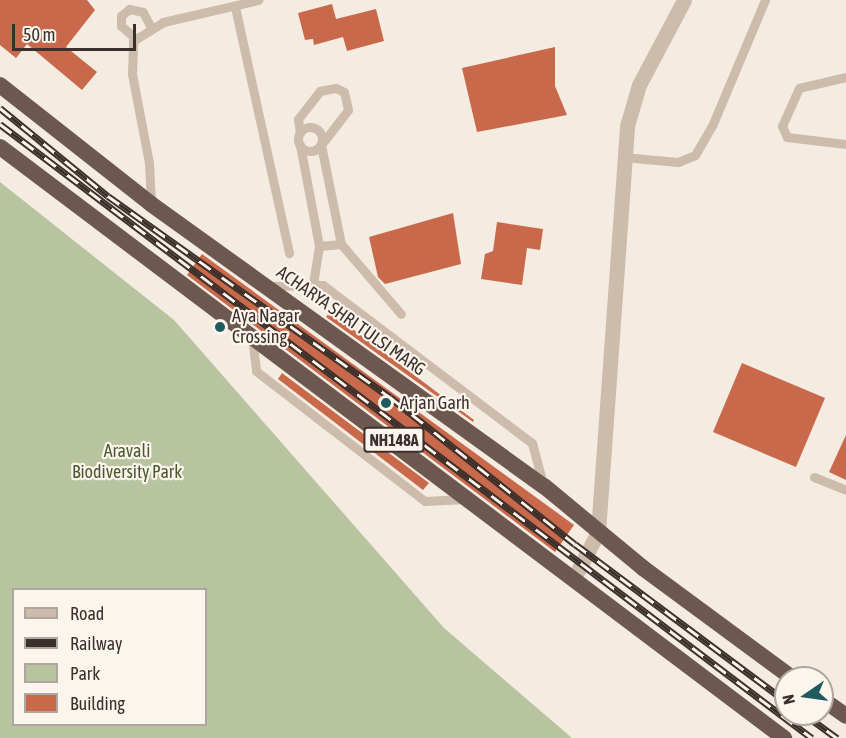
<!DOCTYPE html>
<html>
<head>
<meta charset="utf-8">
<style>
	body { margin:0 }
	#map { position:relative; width:846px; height:738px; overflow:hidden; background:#f4ebe1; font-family:"Asap Condensed",sans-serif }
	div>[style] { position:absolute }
	.green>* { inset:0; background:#b8c4a0 }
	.building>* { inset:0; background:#c8694b }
	.service>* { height:9px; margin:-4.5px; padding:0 4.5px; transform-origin:4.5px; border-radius:4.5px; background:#cdbbac }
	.service>.ring { margin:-4.5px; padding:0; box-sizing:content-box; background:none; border:9px solid #cdbbac; border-radius:50% }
	.minor>* { height:15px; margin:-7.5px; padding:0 7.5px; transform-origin:7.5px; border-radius:7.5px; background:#cdbbac }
	.trunk>* { height:16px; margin:-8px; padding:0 8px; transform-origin:8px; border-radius:8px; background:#6c584f }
	.rail>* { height:7px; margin-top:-3.5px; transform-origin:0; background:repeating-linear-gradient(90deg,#fbf5ee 0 14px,#3b302b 0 28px); box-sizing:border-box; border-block:2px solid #3b302b }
	.dots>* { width:16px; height:16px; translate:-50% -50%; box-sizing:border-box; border:3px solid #fbf5ee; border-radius:50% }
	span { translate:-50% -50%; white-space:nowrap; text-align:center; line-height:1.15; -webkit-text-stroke:4.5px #fbf5ee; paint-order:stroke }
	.shield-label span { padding:2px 4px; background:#fbf5ee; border:2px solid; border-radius:4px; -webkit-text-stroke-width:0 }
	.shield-label { font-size:16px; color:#3b302b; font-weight:700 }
	.poi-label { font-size:18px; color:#3b302b }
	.left { translate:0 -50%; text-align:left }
	.street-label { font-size:18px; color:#3b302b }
	.park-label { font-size:18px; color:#4a5a2e }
	.legend { position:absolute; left:12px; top:588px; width:195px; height:138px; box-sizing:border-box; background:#fbf5ee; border:2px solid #aea6a0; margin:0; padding:8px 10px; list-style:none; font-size:18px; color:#3b302b }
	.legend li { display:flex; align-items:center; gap:12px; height:30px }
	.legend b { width:30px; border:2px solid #aea6a0 }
	.north { position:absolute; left:774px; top:666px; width:60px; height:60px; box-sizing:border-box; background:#fbf5ee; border:2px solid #aea6a0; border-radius:50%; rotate:257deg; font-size:16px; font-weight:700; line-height:24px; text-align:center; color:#3b302b }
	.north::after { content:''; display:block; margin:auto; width:21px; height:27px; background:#1f5a5e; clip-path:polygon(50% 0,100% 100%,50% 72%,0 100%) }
	.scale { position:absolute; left:12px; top:24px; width:124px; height:27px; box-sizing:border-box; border:3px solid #3b302b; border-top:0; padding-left:8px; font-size:18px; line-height:21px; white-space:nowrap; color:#3b302b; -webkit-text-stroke:4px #fbf5ee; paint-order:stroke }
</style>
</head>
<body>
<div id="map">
	<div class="green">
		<i style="clip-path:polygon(evenodd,0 182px,174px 320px,444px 628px,572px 738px,0 738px,0 182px,14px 590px,206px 590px,206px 724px,14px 724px,14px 590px)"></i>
	</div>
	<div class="building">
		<i style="clip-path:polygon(0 0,87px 0,95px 10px,66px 47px,97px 72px,82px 90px,27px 44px,16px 58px,0 45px)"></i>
		<i style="clip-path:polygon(332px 4px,336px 19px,376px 9px,384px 41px,347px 51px,343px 37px,314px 45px,313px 39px,305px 40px,298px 13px)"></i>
		<i style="clip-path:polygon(555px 47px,555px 86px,567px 115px,477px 132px,462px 68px)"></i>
		<i style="clip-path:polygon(453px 213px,461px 264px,385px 284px,378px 277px,369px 237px)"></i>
		<i style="clip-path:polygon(497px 222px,543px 229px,540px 250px,527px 248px,522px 285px,481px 279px,485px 254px,493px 251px)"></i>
		<i style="clip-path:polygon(202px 254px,574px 525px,555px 552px,187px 275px)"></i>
		<i style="clip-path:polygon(330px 312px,474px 420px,473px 422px,326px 317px)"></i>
		<i style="clip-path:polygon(742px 363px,825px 398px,796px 467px,713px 432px)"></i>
		<i style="clip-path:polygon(282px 373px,429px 483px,423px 490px,278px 379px)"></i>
		<i style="clip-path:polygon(846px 435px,846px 480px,829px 472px)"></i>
	</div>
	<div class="service">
		<i style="left:235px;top:7px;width:252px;rotate:77.6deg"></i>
		<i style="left:135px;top:38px;width:18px;rotate:-139deg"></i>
		<i style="left:121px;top:26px;width:10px;rotate:-90deg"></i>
		<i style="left:121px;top:16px;width:11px;rotate:-41deg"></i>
		<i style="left:129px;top:9px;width:14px;rotate:12deg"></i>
		<i style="left:143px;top:12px;width:18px;rotate:63deg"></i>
		<i style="left:846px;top:77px;width:48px;rotate:166.8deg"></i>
		<i style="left:799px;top:88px;width:42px;rotate:114.1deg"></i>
		<i style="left:782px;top:126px;width:12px;rotate:66deg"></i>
		<i style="left:787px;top:137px;width:59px;rotate:6.8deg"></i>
		<i class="ring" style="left:298px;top:127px;width:15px;height:15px"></i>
		<i style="left:300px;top:133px;width:14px;rotate:-98deg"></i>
		<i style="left:298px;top:119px;width:36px;rotate:-52deg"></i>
		<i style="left:320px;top:91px;width:16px;rotate:-11deg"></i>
		<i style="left:336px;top:88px;width:9px;rotate:27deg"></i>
		<i style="left:344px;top:92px;width:18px;rotate:77deg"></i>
		<i style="left:348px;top:110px;width:44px;rotate:127.6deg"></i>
		<i style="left:321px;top:145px;width:101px;rotate:78.6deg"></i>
		<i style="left:300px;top:145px;width:103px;rotate:79.3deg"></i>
		<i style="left:319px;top:246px;width:37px;rotate:99deg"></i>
		<i style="left:623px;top:157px;width:55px;rotate:5.2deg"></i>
		<i style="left:678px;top:162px;width:18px;rotate:-22deg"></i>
		<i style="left:695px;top:155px;width:34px;rotate:-60deg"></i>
		<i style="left:712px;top:126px;width:137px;rotate:-67.2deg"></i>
		<i style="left:151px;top:203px;width:40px;rotate:-92.9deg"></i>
		<i style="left:149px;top:163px;width:91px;rotate:-100.8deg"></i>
		<i style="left:132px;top:74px;width:33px;rotate:-88deg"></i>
		<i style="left:133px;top:41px;width:36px;rotate:-32deg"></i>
		<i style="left:163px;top:22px;width:98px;rotate:-13deg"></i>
		<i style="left:319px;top:246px;width:22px;rotate:-5deg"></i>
		<i style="left:341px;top:244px;width:92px;rotate:49.4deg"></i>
		<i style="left:267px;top:286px;width:56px;rotate:-1deg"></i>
		<i style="left:323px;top:285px;width:262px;rotate:37.1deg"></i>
		<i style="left:532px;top:443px;width:42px;rotate:75deg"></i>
		<i style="left:252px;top:337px;width:34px;rotate:83deg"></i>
		<i style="left:256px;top:371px;width:213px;rotate:37.6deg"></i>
		<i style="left:425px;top:501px;width:41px;rotate:-2.8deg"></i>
		<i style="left:814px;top:477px;width:35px;rotate:22deg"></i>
	</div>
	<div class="minor">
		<i style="left:574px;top:578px;width:52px;rotate:-62.4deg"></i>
		<i style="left:598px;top:532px;width:407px;rotate:-85.9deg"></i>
		<i style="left:627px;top:126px;width:43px;rotate:-73.7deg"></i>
		<i style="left:639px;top:85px;width:96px;rotate:-62.1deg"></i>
	</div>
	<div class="trunk">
		<i style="left:0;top:85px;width:192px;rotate:38.2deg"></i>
		<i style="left:151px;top:204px;width:484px;rotate:35.7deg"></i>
		<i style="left:544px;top:486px;width:129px;rotate:39.6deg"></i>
		<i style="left:643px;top:568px;width:185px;rotate:36.4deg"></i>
		<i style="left:0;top:147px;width:982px;rotate:37.01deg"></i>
		<i style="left:822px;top:699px;width:29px;rotate:35deg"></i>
	</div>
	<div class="rail">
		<i style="left:0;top:108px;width:139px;rotate:39.2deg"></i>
		<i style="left:108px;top:196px;width:346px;rotate:35.5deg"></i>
		<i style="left:390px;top:397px;width:236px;rotate:38.5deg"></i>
		<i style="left:575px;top:544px;width:263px;rotate:36.7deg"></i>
		<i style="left:0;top:124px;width:1018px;rotate:37.1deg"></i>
		<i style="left:804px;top:714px;width:41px;rotate:36deg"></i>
	</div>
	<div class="dots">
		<i style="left:220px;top:327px;background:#1f5a5e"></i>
		<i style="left:386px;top:403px;background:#1f5a5e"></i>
	</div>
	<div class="shield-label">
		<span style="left:394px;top:440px">NH148A</span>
	</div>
	<div class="poi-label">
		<span class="left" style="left:232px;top:327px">Aya Nagar<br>Crossing</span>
		<span class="left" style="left:400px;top:403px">Arjan Garh</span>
	</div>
	<div class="street-label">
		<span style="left:351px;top:321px;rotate:35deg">ACHARYA SHRI TULSI MARG</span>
	</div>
	<div class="park-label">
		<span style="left:127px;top:462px">Aravali<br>Biodiversity Park</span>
	</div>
	<ul class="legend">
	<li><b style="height:8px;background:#cdbbac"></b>Road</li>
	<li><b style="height:8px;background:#3b302b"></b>Railway</li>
	<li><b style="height:16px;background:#b8c4a0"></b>Park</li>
	<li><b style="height:16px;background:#c8694b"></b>Building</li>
	</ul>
	<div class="north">N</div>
	<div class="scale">50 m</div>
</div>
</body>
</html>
